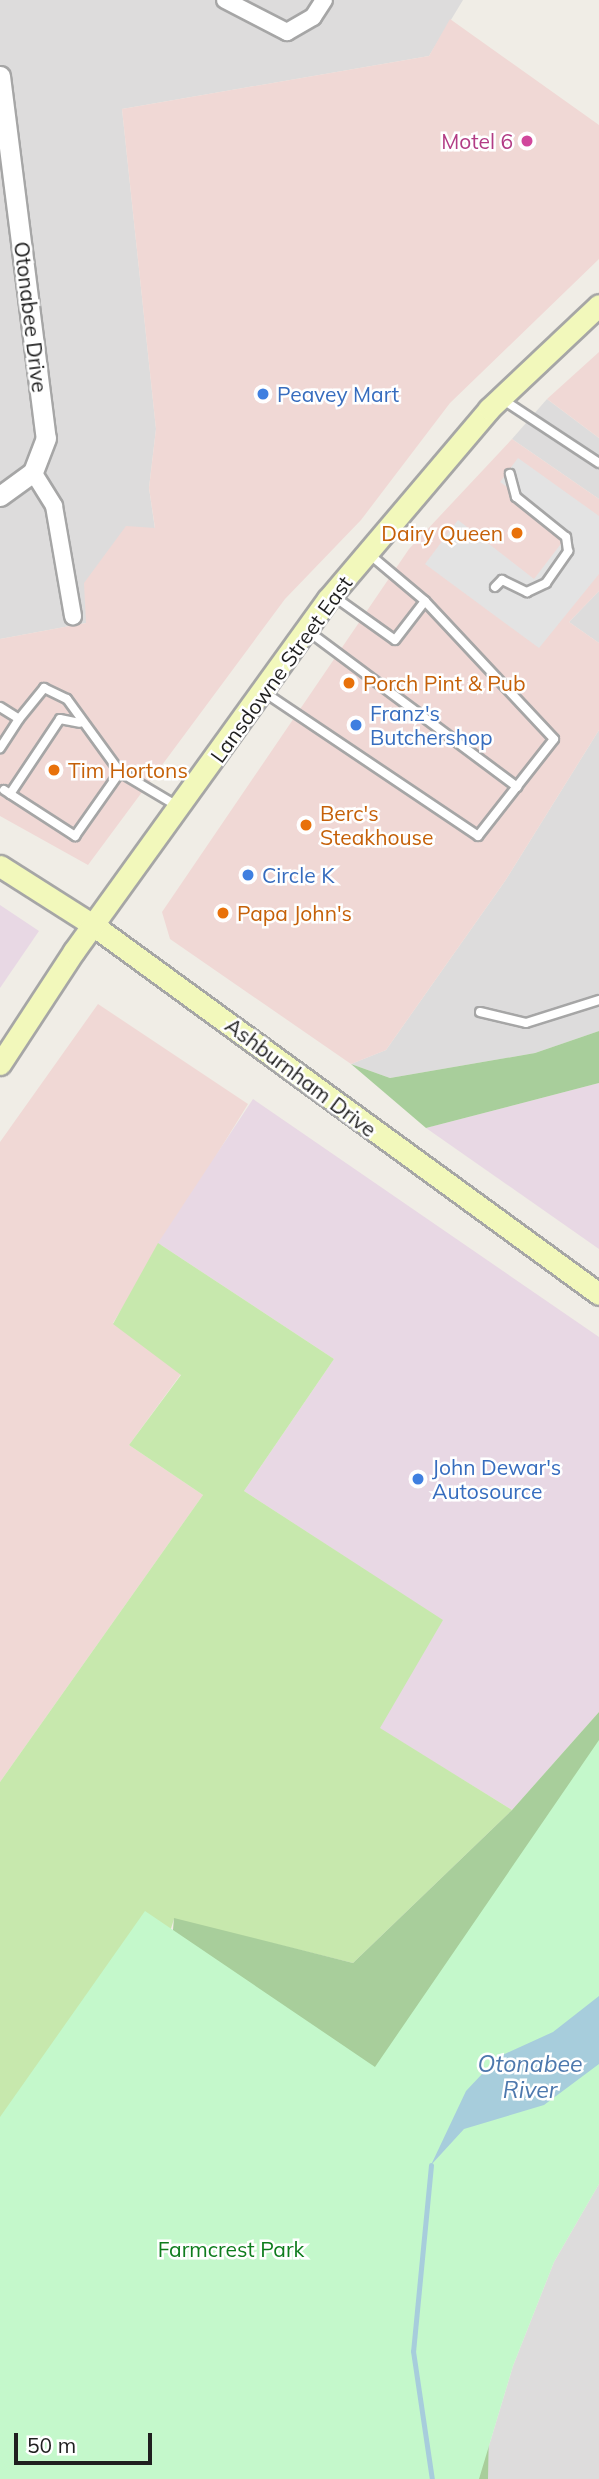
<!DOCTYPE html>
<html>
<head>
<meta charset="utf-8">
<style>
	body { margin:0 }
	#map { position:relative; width:599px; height:2479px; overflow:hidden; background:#f0ede6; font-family:Mulish,sans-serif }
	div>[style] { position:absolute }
	.residential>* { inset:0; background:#dddcdc }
	.commercial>* { inset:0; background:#f0d8d5 }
	.industrial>* { inset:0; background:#e8d8e4 }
	.grass>* { inset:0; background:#c7e8ad }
	.forest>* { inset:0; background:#a8ce9b }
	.park>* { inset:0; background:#c4f8cb }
	.parking>* { inset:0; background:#e3e3e3 }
	.water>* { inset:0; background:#a7cddc }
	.stream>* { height:5px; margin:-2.5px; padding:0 2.5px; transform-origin:2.5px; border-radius:2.5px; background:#a7cddc }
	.roads { filter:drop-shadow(2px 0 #a6a6a6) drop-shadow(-2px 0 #a6a6a6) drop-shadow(0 2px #a6a6a6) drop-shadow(0 -2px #a6a6a6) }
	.service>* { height:8px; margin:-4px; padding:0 4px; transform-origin:4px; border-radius:4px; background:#fff }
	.minor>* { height:16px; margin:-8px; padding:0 8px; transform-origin:8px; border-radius:8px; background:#fff }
	.tertiary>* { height:19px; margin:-9.5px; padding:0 9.5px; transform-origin:9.5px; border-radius:9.5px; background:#fff }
	.secondary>* { height:21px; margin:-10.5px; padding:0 10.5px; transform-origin:10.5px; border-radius:10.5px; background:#f2f8bb }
	.dots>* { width:19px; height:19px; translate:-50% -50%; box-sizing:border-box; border:4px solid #fff; border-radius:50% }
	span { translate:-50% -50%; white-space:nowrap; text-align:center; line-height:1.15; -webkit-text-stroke:5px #fff; paint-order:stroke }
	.hotel-label { font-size:21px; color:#b23c85 }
	.right { translate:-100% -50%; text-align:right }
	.street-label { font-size:21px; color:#1f1f1f }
	.shop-label { font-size:21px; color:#366cbe }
	.left { translate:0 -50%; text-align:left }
	.food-label { font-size:21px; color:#c56008 }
	.park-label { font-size:21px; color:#0e7c1d }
	.water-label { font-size:23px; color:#4d78ad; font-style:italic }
	.scale { position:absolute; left:14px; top:2433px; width:138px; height:32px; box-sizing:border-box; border:4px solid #1f1f1f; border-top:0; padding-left:9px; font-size:21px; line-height:24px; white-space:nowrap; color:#1f1f1f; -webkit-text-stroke:5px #fff; paint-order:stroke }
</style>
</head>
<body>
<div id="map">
	<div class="residential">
		<i style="clip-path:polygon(0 0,463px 0,429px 56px,122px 109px,156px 429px,149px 488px,155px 529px,86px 623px,0 639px)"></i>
		<i style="clip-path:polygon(547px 399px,599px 438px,599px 499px,512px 439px)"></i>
		<i style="clip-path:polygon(599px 591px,599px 643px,569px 622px)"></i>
		<i style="clip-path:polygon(599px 730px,599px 1031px,535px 1053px,390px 1078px,351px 1064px,386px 1050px,505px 881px)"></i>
		<i style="clip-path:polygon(599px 2184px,599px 2479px,479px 2479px,513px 2366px,554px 2262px)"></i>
	</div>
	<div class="commercial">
		<i style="clip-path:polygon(450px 19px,599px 125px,599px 259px,450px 403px,361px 520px,285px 599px,88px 865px,0 816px,0 639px,86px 623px,84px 583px,126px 526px,155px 528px,149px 488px,156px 429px,122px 109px,429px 56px)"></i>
		<i style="clip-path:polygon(599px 352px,599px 438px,547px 399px)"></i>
		<i style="clip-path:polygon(512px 439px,599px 499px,599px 591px,569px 622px,599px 643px,599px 730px,505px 881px,386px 1050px,351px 1064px,170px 939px,162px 912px,409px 549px)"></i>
		<i style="clip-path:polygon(98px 1004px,248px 1104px,113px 1323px,181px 1374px,129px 1445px,203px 1495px,0 1782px,0 1142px)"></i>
	</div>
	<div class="industrial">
		<i style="clip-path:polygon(0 905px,39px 931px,0 988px)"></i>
		<i style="clip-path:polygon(599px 1083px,599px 1249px,426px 1128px)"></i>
		<i style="clip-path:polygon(253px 1099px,599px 1337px,599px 1712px,512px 1810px,379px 1728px,442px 1620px,244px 1491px,334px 1359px,158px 1243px)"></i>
	</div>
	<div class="grass">
		<i style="clip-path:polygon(158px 1243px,334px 1359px,244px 1491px,443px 1620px,380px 1728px,512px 1810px,353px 1963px,174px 1919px,167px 1941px,0 2176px,0 1782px,203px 1495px,129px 1445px,181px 1375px,113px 1324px)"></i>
	</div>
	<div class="forest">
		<i style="clip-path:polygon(599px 1031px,599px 1083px,426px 1128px,351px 1064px,390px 1078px,535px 1053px)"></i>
		<i style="clip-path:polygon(599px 1712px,599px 1996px,489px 2427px,488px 2479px,127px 2479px,174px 1918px,353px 1963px,512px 1810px)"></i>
	</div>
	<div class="park">
		<i style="clip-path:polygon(599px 1740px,599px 2184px,554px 2262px,513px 2366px,479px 2479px,0 2479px,0 2117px,145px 1911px,375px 2067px)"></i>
	</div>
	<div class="parking">
		<i style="clip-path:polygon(518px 458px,599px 516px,599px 574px,539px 648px,425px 564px,458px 520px,534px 579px,570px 532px,500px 482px)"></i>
	</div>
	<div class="water">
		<i style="clip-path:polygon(599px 1996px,599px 2064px,544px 2105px,464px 2129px,431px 2165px,466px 2091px,498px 2057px,553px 2032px)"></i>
	</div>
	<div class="stream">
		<i style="left:431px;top:2165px;width:187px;rotate:95.5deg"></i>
		<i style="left:413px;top:2351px;width:129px;rotate:81.6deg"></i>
	</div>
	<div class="roads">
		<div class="service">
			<i style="left:502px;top:399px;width:116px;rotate:33.4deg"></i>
			<i style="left:495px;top:587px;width:10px;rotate:-45deg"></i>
			<i style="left:502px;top:580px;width:28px;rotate:26deg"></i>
			<i style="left:527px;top:592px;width:21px;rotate:-25deg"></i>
			<i style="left:546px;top:583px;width:39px;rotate:-55deg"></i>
			<i style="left:568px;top:551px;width:14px;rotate:-98deg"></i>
			<i style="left:566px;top:537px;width:64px;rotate:-141.3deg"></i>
			<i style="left:516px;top:497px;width:24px;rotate:-105deg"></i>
			<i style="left:332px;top:595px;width:77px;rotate:35.5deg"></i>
			<i style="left:395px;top:640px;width:49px;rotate:-52.4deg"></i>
			<i style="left:308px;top:631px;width:261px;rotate:36.7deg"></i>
			<i style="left:264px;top:692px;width:258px;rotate:33.9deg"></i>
			<i style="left:478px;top:836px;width:123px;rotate:-51.9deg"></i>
			<i style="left:554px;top:739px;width:189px;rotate:-133.1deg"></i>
			<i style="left:425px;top:601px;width:75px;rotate:-139.9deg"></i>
			<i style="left:0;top:707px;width:22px;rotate:32deg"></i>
			<i style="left:19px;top:719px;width:35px;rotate:123deg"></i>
			<i style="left:19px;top:719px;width:40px;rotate:-51deg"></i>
			<i style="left:44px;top:688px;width:25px;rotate:26deg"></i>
			<i style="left:67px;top:699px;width:90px;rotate:54deg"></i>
			<i style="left:4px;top:790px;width:85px;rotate:32.9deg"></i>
			<i style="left:75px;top:836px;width:78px;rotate:-54.9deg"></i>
			<i style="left:120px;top:772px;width:69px;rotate:30.7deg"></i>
			<i style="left:10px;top:794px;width:90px;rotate:-56.3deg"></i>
			<i style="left:60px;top:719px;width:20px;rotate:11deg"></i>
			<i style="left:480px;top:1012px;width:47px;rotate:13.4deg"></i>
			<i style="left:526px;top:1023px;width:77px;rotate:-17.5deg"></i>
		</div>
		<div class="minor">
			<i style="left:225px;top:0;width:70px;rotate:27.3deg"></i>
			<i style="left:287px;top:32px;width:30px;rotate:-30deg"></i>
			<i style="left:313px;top:17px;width:20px;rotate:-57deg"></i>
			<i style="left:33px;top:472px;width:40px;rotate:58deg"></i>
			<i style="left:54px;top:506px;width:112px;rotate:80.2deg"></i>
		</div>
		<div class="tertiary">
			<i style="left:0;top:76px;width:365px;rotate:82.8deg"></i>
			<i style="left:46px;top:438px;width:36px;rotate:111deg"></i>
			<i style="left:33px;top:472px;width:41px;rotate:144deg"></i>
		</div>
		<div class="secondary">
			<i style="left:0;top:866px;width:110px;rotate:32.4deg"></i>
			<i style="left:93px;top:925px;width:626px;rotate:36.1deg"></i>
			<i style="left:0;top:1064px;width:135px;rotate:-56.8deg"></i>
			<i style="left:74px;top:951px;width:434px;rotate:-54.2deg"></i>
			<i style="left:328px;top:599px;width:249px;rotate:-49.7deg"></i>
			<i style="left:489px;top:409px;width:151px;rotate:-43.4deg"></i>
		</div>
	</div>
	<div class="dots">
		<i style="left:527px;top:141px;background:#d1479c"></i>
		<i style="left:263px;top:394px;background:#3f7fe0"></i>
		<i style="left:517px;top:533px;background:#e8710a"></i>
		<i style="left:349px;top:683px;background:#e8710a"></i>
		<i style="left:356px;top:725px;background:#3f7fe0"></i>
		<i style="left:54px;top:770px;background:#e8710a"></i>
		<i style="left:306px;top:825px;background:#e8710a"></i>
		<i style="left:248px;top:875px;background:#3f7fe0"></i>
		<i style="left:223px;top:913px;background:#e8710a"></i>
		<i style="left:418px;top:1479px;background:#3f7fe0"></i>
	</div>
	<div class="hotel-label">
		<span class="right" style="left:513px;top:141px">Motel 6</span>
	</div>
	<div class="street-label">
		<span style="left:31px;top:317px;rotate:83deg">Otonabee Drive</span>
		<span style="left:281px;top:669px;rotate:-54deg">Lansdowne Street East</span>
		<span style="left:301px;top:1077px;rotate:37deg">Ashburnham Drive</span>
	</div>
	<div class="shop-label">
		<span class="left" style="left:277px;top:394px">Peavey Mart</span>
		<span class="left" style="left:370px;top:725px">Franz's<br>Butchershop</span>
		<span class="left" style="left:262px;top:875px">Circle K</span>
		<span class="left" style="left:432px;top:1479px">John Dewar's<br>Autosource</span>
	</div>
	<div class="food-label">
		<span class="right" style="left:503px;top:533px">Dairy Queen</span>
		<span class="left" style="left:363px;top:683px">Porch Pint &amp; Pub</span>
		<span class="left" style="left:68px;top:770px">Tim Hortons</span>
		<span class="left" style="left:320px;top:825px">Berc's<br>Steakhouse</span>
		<span class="left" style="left:237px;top:913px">Papa John's</span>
	</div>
	<div class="park-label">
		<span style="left:231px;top:2249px">Farmcrest Park</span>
	</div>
	<div class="water-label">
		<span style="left:530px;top:2077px">Otonabee<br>River</span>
	</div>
	<div class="scale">50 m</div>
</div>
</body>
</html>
